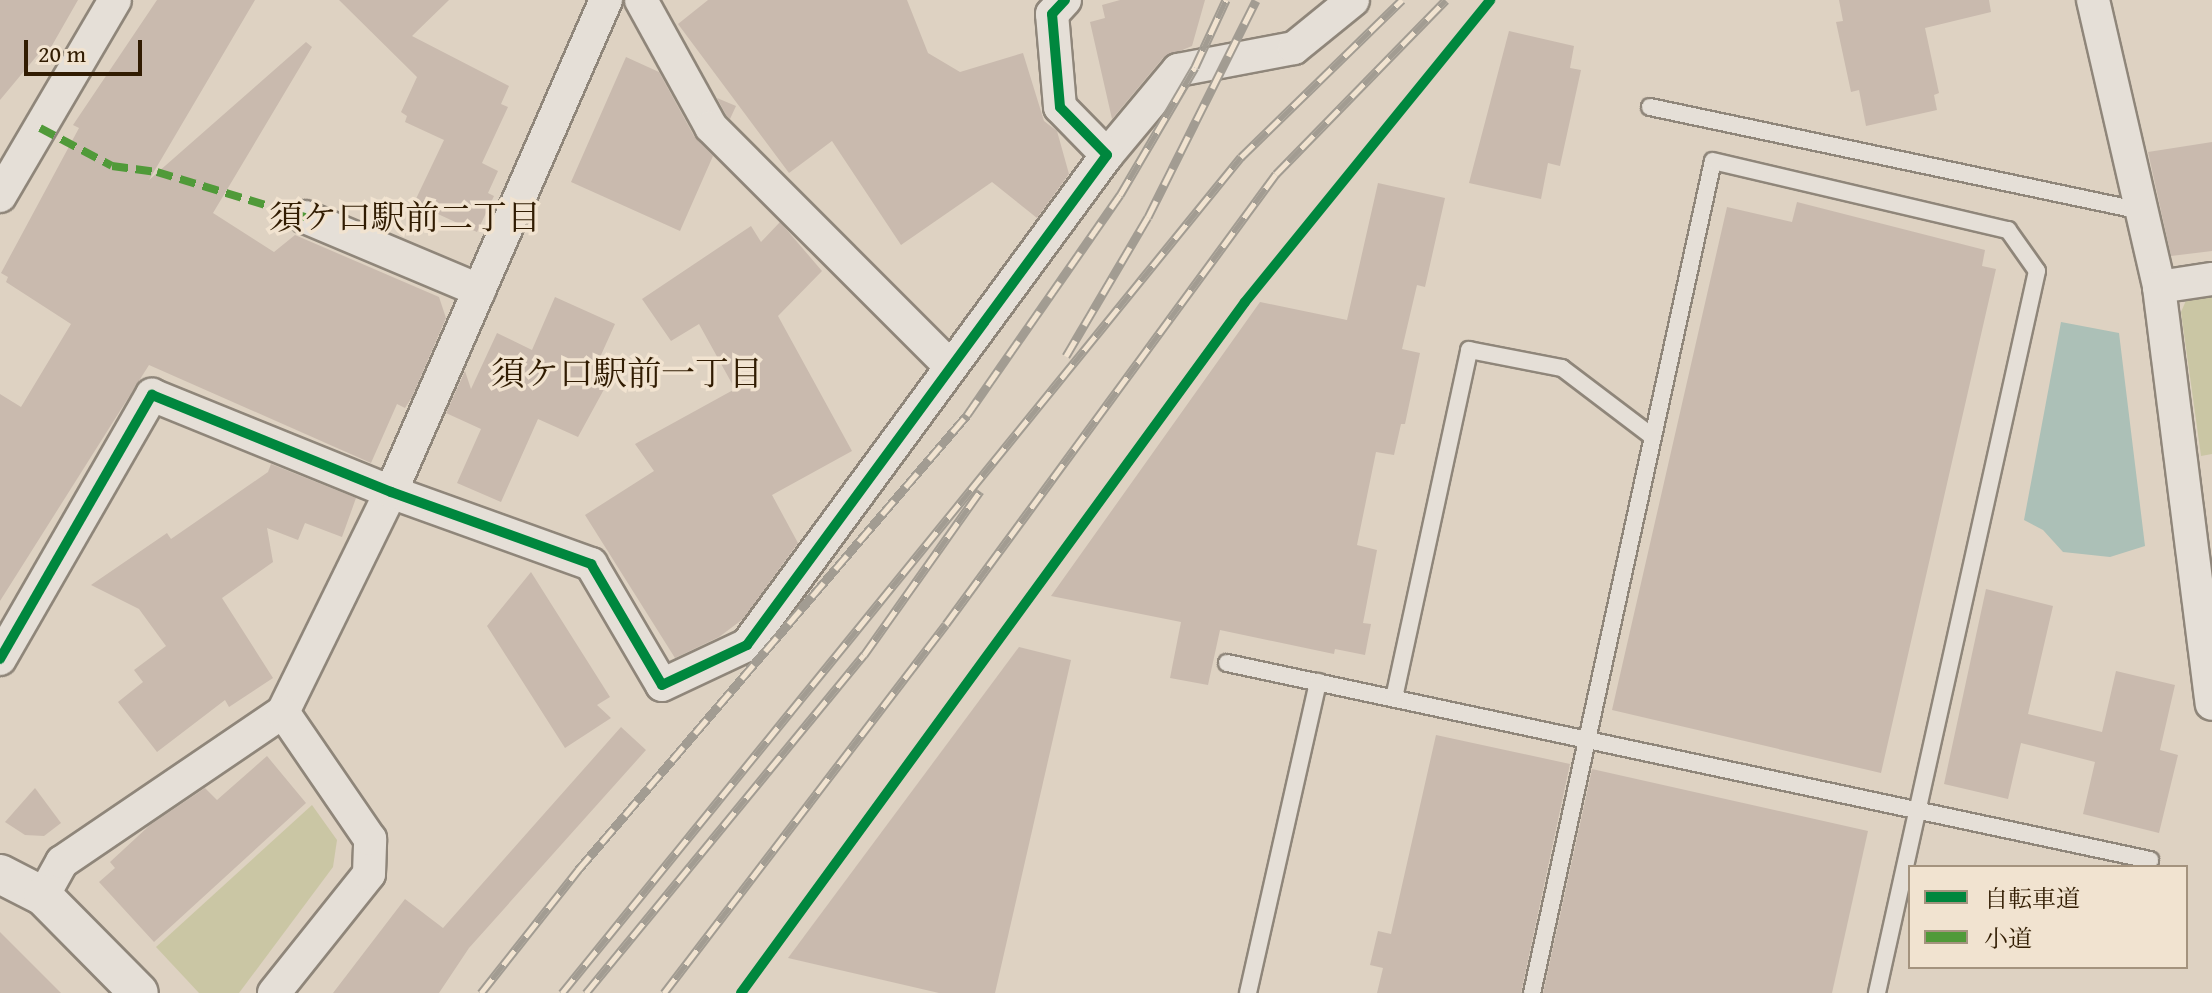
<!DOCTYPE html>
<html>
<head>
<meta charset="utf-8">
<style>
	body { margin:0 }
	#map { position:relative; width:2212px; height:993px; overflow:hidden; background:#ded2c2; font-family:"Gentium Book Plus","Noto Serif JP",serif }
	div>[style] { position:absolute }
	.green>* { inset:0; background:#cac6a4 }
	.water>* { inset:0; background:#acc0b7 }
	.building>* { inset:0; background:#c9baae }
	.roads { filter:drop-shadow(2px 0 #8f867a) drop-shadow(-2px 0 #8f867a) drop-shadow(0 2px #8f867a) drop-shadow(0 -2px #8f867a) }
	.service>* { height:16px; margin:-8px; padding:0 8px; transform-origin:8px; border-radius:8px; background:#e5dfd7 }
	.minor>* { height:32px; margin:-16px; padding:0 16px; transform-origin:16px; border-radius:16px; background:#e5dfd7 }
	.tertiary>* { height:38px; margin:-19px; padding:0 19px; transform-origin:19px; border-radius:19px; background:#e5dfd7 }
	.rail>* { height:9px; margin-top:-4.5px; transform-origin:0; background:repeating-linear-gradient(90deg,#f1e3d0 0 18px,#a29c92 0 36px); box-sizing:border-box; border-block:2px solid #a29c92 }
	.quiet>* { height:8px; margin-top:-4px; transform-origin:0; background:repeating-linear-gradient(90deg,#509a39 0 16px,transparent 0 24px) }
	.cycleway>* { height:10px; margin:-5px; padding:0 5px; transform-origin:5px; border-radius:5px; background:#00873e }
	span { translate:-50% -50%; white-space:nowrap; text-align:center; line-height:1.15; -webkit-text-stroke:7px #f1e3d0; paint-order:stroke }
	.neighbourhood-label { font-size:34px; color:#311c02 }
	.legend { position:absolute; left:1908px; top:865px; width:280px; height:104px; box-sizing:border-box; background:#f1e3d0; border:2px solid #a4937e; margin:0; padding:10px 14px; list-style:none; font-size:24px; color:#311c02 }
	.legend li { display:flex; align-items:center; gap:16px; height:40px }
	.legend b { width:40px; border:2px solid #a4937e }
	.scale { position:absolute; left:24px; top:40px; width:118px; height:36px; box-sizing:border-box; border:4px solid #311c02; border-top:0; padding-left:10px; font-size:24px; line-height:28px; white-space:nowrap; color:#311c02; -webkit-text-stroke:6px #f1e3d0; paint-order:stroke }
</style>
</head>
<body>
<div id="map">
	<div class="green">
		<i style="clip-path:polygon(2212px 293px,2212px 454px,2201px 456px,2181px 312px,2188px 296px)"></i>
		<i style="clip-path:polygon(312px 805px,337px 840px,333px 867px,239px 993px,199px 993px,156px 947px)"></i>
	</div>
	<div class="water">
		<i style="clip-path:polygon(2061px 322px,2119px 333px,2145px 546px,2110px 557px,2063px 552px,2043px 530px,2024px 520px)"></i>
	</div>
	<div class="building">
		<i style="clip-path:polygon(0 0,78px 0,50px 49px,45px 46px,0 100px)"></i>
		<i style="clip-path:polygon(157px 0,255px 0,149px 180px,306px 42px,312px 47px,213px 213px,274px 252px,295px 235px,439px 297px,446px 318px,412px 397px,405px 408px,397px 404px,371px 463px,149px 365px,0 601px,0 394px,21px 407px,71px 324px,6px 282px,8px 277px,1px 273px,79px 128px,73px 125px)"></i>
		<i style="clip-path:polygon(339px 0,449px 0,412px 36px,509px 86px,501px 104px,508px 107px,482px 163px,498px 171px,488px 193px,494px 196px,477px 232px,414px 203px,444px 140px,405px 122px,407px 116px,401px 112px,417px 77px)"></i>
		<i style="clip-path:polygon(708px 0,907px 0,928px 53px,960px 72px,1023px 53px,1044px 121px,1057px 131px,1069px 174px,1037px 218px,992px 182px,901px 245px,832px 141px,789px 173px,678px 24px)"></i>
		<i style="clip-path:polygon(1120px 0,1205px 0,1192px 46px,1163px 58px,1112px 119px,1090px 22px,1105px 18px,1102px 5px)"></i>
		<i style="clip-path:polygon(1839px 0,1989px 0,1991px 12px,1925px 28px,1939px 93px,1934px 95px,1937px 110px,1866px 126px,1859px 90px,1851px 92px,1836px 22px,1843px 21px)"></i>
		<i style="clip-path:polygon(1509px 31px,1574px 46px,1570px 68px,1581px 70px,1560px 166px,1548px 163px,1541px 199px,1469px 183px)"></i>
		<i style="clip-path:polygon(626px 57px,659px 72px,694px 136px,713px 156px,680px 231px,571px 182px)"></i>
		<i style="clip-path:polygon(717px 98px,736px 106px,730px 119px,726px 115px)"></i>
		<i style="clip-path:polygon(2212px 142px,2212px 251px,2171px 256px,2148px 152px)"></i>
		<i style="clip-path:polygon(1378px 183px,1445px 198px,1425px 287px,1417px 285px,1402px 349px,1420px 353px,1405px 424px,1401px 424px,1394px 455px,1376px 452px,1357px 545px,1377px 550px,1363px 623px,1371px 624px,1365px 655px,1335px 649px,1334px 654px,1220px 630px,1208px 685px,1170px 678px,1181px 622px,1051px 596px,1260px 302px,1347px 320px)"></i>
		<i style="clip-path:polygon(1797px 202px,1985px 250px,1982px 266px,1996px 269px,1881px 773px,1612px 710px,1727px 207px,1792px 222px)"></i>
		<i style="clip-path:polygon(780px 222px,822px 271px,778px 316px,852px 451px,772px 495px,798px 543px,743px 619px,719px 637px,675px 658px,585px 515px,654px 471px,635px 444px,735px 389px,699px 324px,671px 341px,642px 299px,751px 226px,761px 242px)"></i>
		<i style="clip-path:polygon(555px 297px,615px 324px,592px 375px,608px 382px,578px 437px,538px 419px,501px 502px,457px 483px,481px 429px,446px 413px,465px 371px,471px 389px,497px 333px,532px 350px)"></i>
		<i style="clip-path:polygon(271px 464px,356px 498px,342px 537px,305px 523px,298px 540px,267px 528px,273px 562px,222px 598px,273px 678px,229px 707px,225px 700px,157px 752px,118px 702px,143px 682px,134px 670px,166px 646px,139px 609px,91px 585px,167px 533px,171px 539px,268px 472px)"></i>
		<i style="clip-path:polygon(531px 572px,610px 697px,597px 705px,611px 718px,565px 748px,487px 626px)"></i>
		<i style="clip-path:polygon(1986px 589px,2053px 606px,2028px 714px,2102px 732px,2116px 671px,2175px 685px,2160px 750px,2178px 755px,2159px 833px,2083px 814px,2095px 762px,2021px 743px,2008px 799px,1944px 784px)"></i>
		<i style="clip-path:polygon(1019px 647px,1071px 660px,995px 993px,939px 993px,788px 958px)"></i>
		<i style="clip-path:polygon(621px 727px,646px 750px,469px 948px,439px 993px,333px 993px,405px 899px,443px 928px)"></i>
		<i style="clip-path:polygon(1436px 735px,1570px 764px,1521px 993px,1377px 993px,1383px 968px,1370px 965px,1378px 931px,1391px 934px)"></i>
		<i style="clip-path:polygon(267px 756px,306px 803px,154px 942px,99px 882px,115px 868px,110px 862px,150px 825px,205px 788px,217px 800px)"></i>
		<i style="clip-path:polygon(1592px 769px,1868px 831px,1832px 993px,1543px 993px)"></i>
		<i style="clip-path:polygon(35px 788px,61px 823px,44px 836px,25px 835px,5px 822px)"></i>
		<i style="clip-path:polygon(0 932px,61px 993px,0 993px)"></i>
	</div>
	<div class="roads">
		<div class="service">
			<i style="left:1650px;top:107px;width:503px;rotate:11.94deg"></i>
			<i style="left:1227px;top:663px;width:944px;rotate:12.05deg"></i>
			<i style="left:1394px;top:698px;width:356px;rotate:-77.8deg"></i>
			<i style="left:1469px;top:350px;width:95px;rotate:11deg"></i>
			<i style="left:1562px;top:368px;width:114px;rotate:37.2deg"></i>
			<i style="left:1248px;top:993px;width:319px;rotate:-77.3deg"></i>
			<i style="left:1532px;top:993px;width:851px;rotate:-77.73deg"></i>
			<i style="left:1713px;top:161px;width:303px;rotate:13.2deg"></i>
			<i style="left:2008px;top:230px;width:50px;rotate:54.7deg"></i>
			<i style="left:2037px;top:271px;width:740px;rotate:102.5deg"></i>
		</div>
		<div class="minor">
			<i style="left:641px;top:0;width:145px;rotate:61.1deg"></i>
			<i style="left:711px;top:127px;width:339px;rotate:45deg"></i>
			<i style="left:2093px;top:0;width:294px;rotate:77deg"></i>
			<i style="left:2159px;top:287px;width:420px;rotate:82.8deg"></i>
			<i style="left:1107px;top:155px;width:111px;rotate:-50.1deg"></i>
			<i style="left:1178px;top:70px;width:118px;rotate:-10.7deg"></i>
			<i style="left:1294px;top:48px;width:76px;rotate:-39.1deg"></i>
			<i style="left:0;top:196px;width:227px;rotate:-59.6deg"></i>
			<i style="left:305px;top:217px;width:189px;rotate:22.8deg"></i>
			<i style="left:2159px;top:287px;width:54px;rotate:-8.6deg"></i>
			<i style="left:0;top:659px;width:305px;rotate:-60.1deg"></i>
			<i style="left:152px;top:395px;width:258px;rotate:22.1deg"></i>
			<i style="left:391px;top:492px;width:213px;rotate:19.8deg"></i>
			<i style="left:591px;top:564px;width:140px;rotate:59.6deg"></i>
			<i style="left:662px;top:685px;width:94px;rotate:-25.2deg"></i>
			<i style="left:747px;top:645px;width:608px;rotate:-53.7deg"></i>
			<i style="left:1107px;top:155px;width:67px;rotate:-134.4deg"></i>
			<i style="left:1060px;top:107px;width:93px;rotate:-94.9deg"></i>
			<i style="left:1052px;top:14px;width:19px;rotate:-47deg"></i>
			<i style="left:43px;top:896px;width:39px;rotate:-61deg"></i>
			<i style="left:62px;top:862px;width:267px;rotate:-34.2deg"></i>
			<i style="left:283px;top:712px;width:245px;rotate:-63.9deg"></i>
			<i style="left:391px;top:492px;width:537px;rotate:-66.4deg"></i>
			<i style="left:274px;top:993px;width:152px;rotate:-51.4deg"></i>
			<i style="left:369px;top:874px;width:35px;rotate:-88deg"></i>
			<i style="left:370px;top:839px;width:154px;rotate:-124.4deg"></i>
		</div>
		<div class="tertiary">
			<i style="left:0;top:874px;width:48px;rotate:27.1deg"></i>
			<i style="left:43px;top:896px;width:136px;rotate:45.3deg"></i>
		</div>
	</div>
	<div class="rail">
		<i style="left:1066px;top:356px;width:161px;rotate:-59.5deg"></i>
		<i style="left:1148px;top:217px;width:242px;rotate:-63.5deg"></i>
		<i style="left:481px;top:993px;width:157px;rotate:-51.7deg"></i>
		<i style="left:578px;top:870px;width:599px;rotate:-49.47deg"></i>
		<i style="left:967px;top:415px;width:268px;rotate:-55.2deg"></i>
		<i style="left:1120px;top:195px;width:148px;rotate:-59.6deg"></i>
		<i style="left:1195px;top:67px;width:74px;rotate:-65.2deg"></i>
		<i style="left:562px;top:993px;width:1077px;rotate:-50.92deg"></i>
		<i style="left:1241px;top:157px;width:225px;rotate:-44.3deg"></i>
		<i style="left:586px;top:993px;width:438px;rotate:-50.6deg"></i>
		<i style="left:864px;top:655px;width:201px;rotate:-54.7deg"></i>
		<i style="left:664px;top:993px;width:464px;rotate:-52.6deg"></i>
		<i style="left:946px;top:624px;width:558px;rotate:-53.75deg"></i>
		<i style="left:1276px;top:174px;width:243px;rotate:-45.7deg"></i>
	</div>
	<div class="quiet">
		<i style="left:40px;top:128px;width:81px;rotate:27.8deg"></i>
		<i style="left:112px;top:166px;width:45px;rotate:7.6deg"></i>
		<i style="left:157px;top:172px;width:155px;rotate:16.9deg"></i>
	</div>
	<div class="cycleway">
		<i style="left:0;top:659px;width:305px;rotate:-60.1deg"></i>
		<i style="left:152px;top:395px;width:258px;rotate:22.1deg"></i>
		<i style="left:391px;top:492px;width:213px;rotate:19.8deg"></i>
		<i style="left:591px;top:564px;width:140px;rotate:59.6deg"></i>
		<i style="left:662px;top:685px;width:94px;rotate:-25.2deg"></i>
		<i style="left:747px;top:645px;width:608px;rotate:-53.7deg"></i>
		<i style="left:1107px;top:155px;width:67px;rotate:-134.4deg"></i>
		<i style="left:1060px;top:107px;width:93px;rotate:-94.9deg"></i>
		<i style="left:1052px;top:14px;width:19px;rotate:-47deg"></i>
		<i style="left:741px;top:993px;width:855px;rotate:-53.89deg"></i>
		<i style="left:1245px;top:302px;width:389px;rotate:-50.9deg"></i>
	</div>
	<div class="neighbourhood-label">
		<span style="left:405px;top:217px">須ケ口駅前二丁目</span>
		<span style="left:627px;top:373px">須ケ口駅前一丁目</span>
	</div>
	<ul class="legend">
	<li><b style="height:10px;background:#00873e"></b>自転車道</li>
	<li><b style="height:10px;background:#509a39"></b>小道</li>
	</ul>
	<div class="scale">20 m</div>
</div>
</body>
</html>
